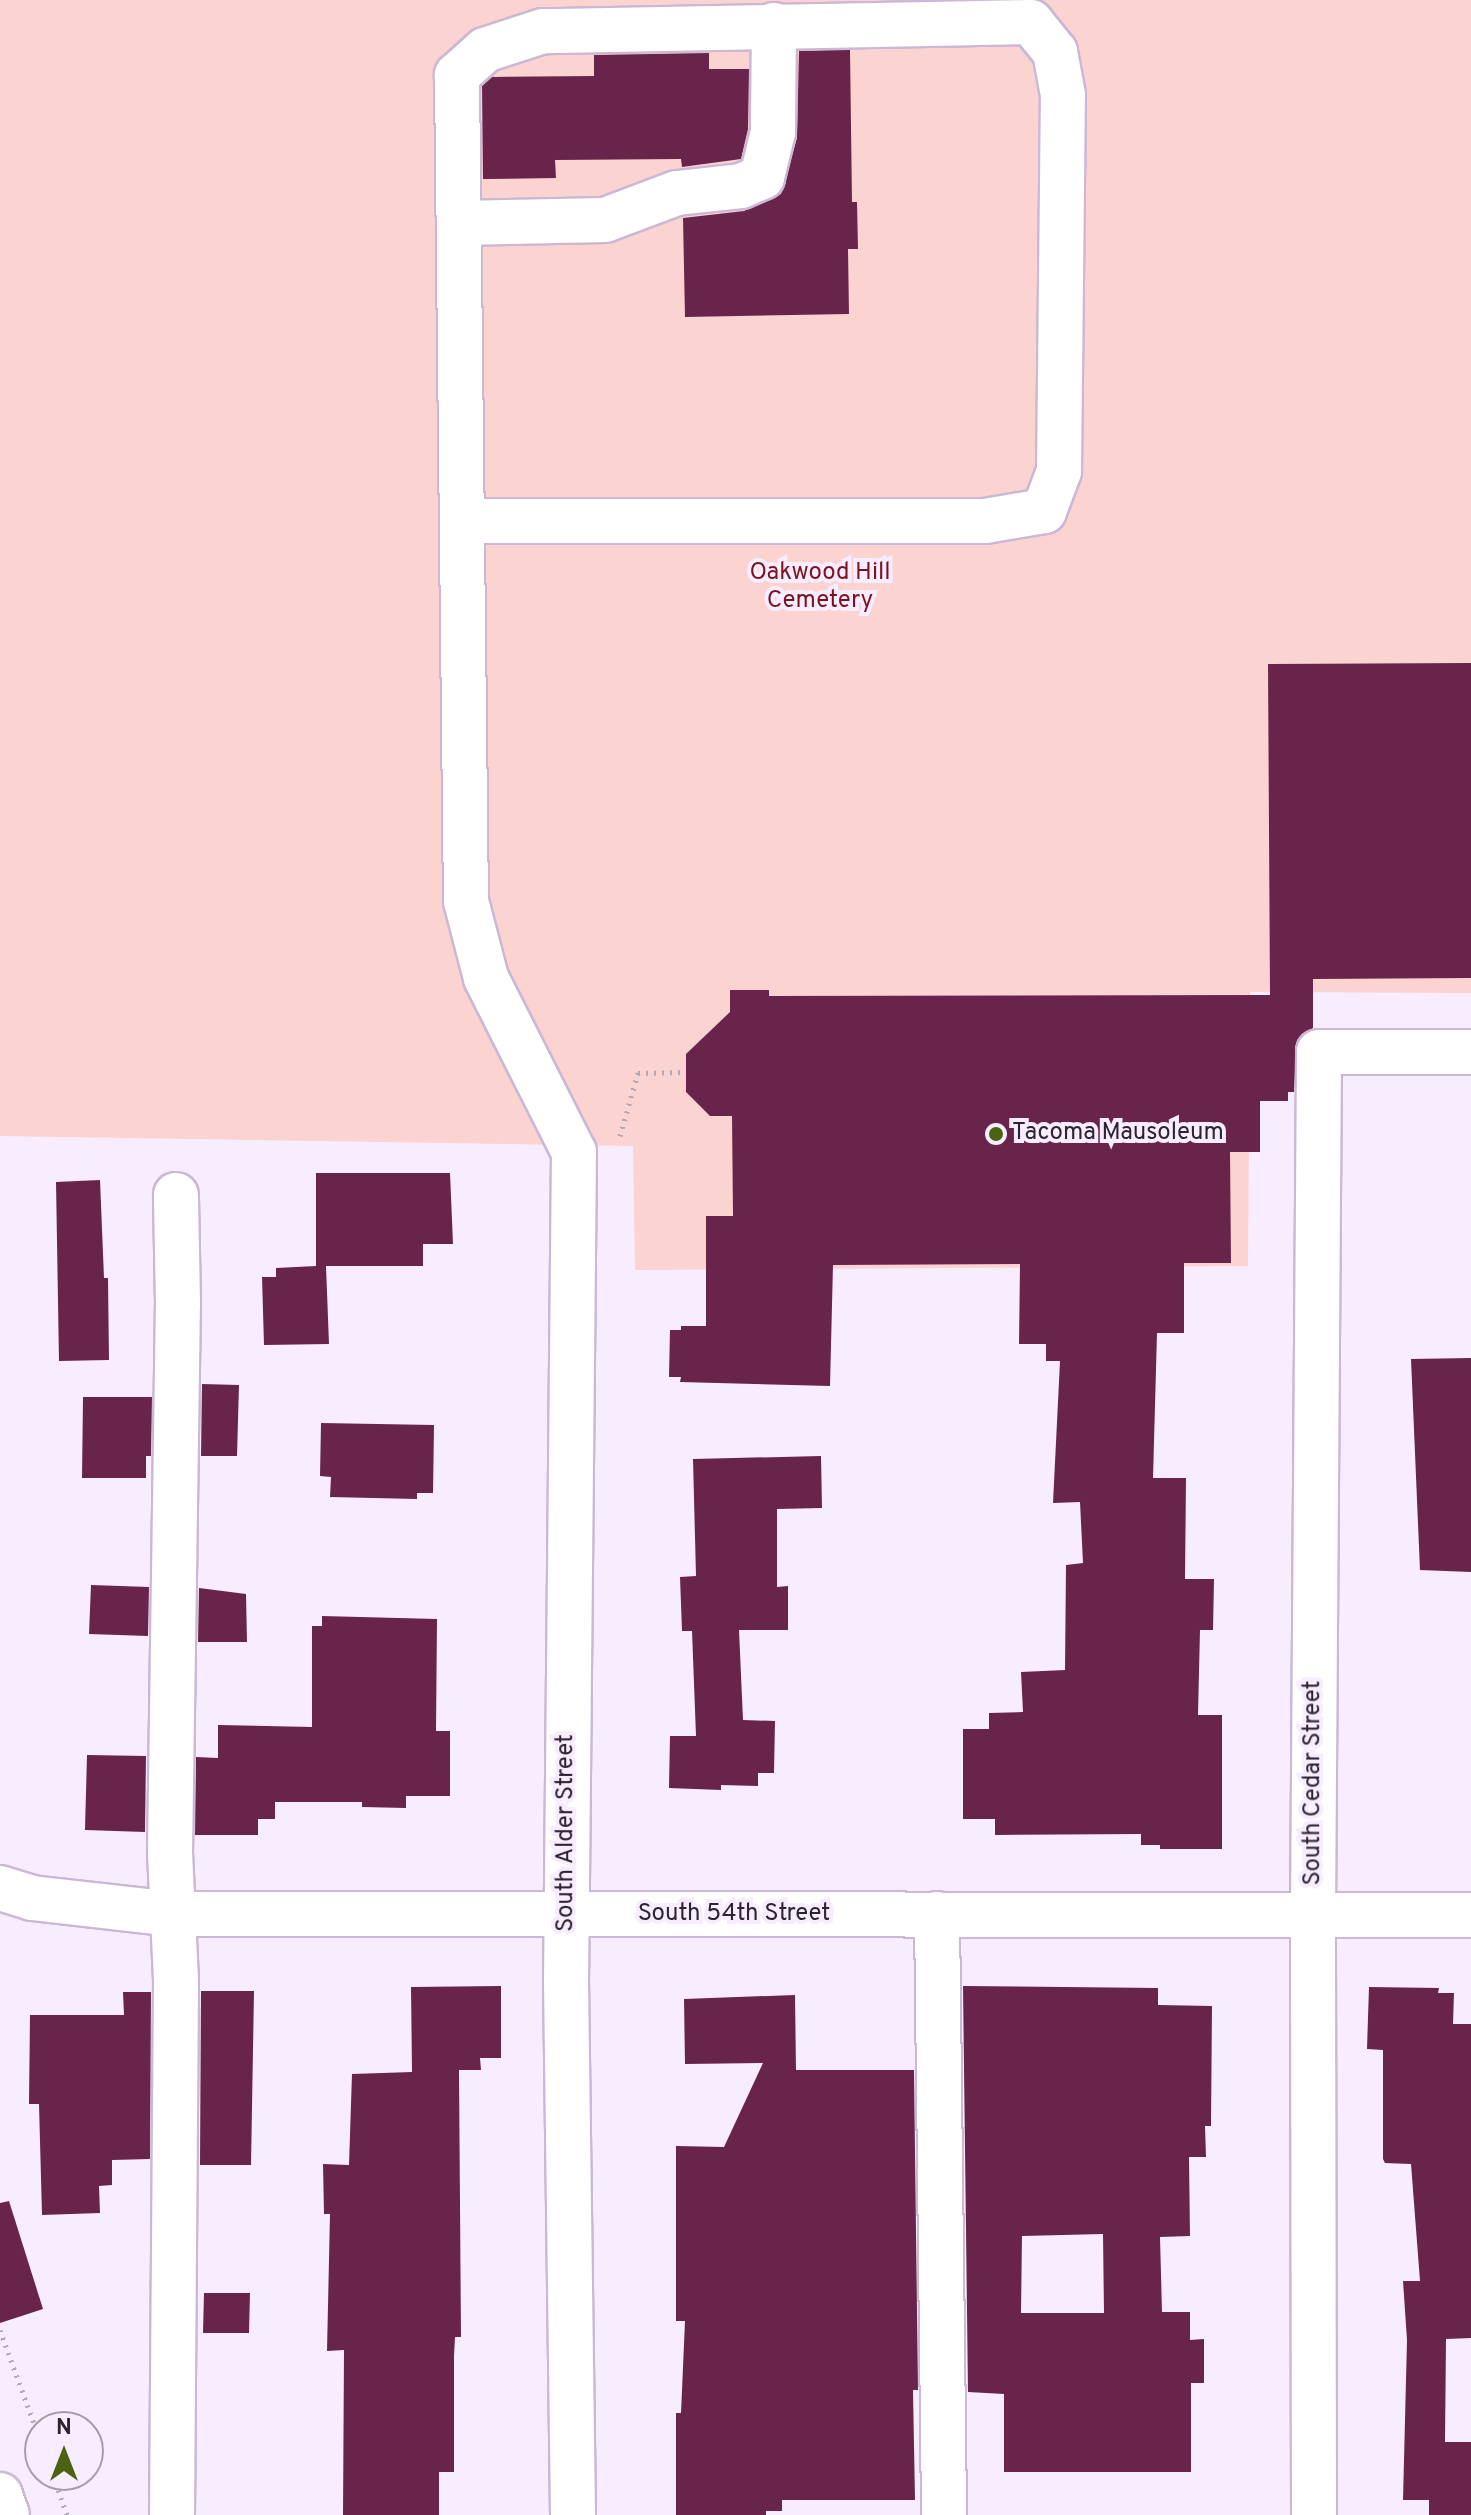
<!DOCTYPE html>
<html>
<head>
<meta charset="utf-8">
<style>
	body { margin:0 }
	#map { position:relative; width:1471px; height:2515px; overflow:hidden; background:#f8ecff; font-family:Overpass,sans-serif }
	div>[style] { position:absolute }
	.green>* { inset:0; background:#fbd3d0 }
	.building>* { inset:0; background:#68244b }
	.path>* { height:5px; margin-top:-2.5px; transform-origin:0; background:repeating-linear-gradient(90deg,#b2a8b8 0 2px,transparent 0 8px) }
	.roads { filter:drop-shadow(2px 0 #cbb8d6) drop-shadow(-2px 0 #cbb8d6) drop-shadow(0 2px #cbb8d6) drop-shadow(0 -2px #cbb8d6) }
	.minor>* { height:44px; margin:-22px; padding:0 22px; transform-origin:22px; border-radius:22px; background:#fff }
	.dots>* { width:22px; height:22px; translate:-50% -50%; box-sizing:border-box; border:4px solid #f8ecff; border-radius:50% }
	span { translate:-50% -50%; white-space:nowrap; text-align:center; line-height:1.15; -webkit-text-stroke:8px #f8ecff; paint-order:stroke }
	.park-label { font-size:24px; color:#7a131d }
	.poi-label { font-size:24px; color:#2c2430 }
	.left { translate:0 -50%; text-align:left }
	.street-label { font-size:24px; color:#2c2430 }
	.north { position:absolute; left:24px; top:2411px; width:80px; height:80px; box-sizing:border-box; background:#f8ecff; border:2px solid #a69cac; border-radius:50%; rotate:0deg; font-size:22px; font-weight:700; line-height:32px; text-align:center; color:#2c2430 }
	.north::after { content:''; display:block; margin:auto; width:28px; height:36px; background:#4b6210; clip-path:polygon(50% 0,100% 100%,50% 72%,0 100%) }
</style>
</head>
<body>
<div id="map">
	<div class="green">
		<i style="clip-path:polygon(0 0,1471px 0,1471px 993px,1250px 992px,1248px 1266px,635px 1270px,633px 1146px,0 1136px)"></i>
	</div>
	<div class="building">
		<i style="clip-path:polygon(850px 50px,852px 202px,857px 202px,858px 249px,848px 249px,849px 314px,685px 317px,683px 218px,744px 211px,781px 194px,797px 138px,799px 51px)"></i>
		<i style="clip-path:polygon(709px 53px,709px 69px,749px 69px,748px 129px,741px 159px,682px 167px,681px 159px,555px 160px,556px 178px,483px 179px,482px 86px,492px 77px,594px 76px,594px 55px)"></i>
		<i style="clip-path:polygon(1471px 663px,1471px 978px,1313px 979px,1313px 1028px,1297px 1040px,1294px 1092px,1288px 1092px,1288px 1101px,1260px 1101px,1260px 1152px,1230px 1152px,1231px 1263px,1184px 1263px,1184px 1333px,1157px 1333px,1153px 1478px,1186px 1478px,1185px 1579px,1214px 1579px,1213px 1630px,1200px 1630px,1198px 1715px,1222px 1715px,1222px 1849px,1160px 1849px,1160px 1845px,1141px 1845px,1141px 1834px,995px 1835px,995px 1819px,963px 1819px,963px 1729px,989px 1729px,989px 1713px,1023px 1712px,1021px 1672px,1065px 1670px,1066px 1565px,1083px 1563px,1080px 1502px,1053px 1503px,1060px 1361px,1046px 1361px,1046px 1344px,1019px 1344px,1020px 1264px,833px 1265px,830px 1386px,680px 1382px,681px 1377px,669px 1377px,670px 1330px,681px 1330px,681px 1326px,706px 1326px,706px 1216px,733px 1216px,732px 1116px,710px 1116px,686px 1092px,686px 1054px,730px 1012px,730px 990px,769px 990px,769px 996px,1270px 995px,1268px 664px)"></i>
		<i style="clip-path:polygon(316px 1173px,450px 1173px,453px 1244px,423px 1244px,423px 1266px,326px 1266px,329px 1344px,264px 1345px,262px 1277px,276px 1277px,276px 1268px,316px 1266px)"></i>
		<i style="clip-path:polygon(100px 1180px,104px 1278px,108px 1278px,109px 1360px,59px 1361px,56px 1182px)"></i>
		<i style="clip-path:polygon(1471px 1358px,1471px 1572px,1420px 1570px,1411px 1359px)"></i>
		<i style="clip-path:polygon(202px 1384px,239px 1385px,237px 1456px,201px 1456px)"></i>
		<i style="clip-path:polygon(83px 1397px,152px 1397px,151px 1456px,146px 1456px,146px 1478px,82px 1478px)"></i>
		<i style="clip-path:polygon(321px 1423px,434px 1425px,433px 1493px,417px 1493px,417px 1499px,330px 1497px,331px 1477px,320px 1476px)"></i>
		<i style="clip-path:polygon(821px 1456px,822px 1508px,777px 1509px,777px 1587px,788px 1586px,788px 1630px,739px 1630px,743px 1720px,775px 1721px,774px 1773px,758px 1773px,758px 1786px,721px 1785px,721px 1790px,669px 1788px,670px 1736px,696px 1736px,692px 1631px,682px 1631px,680px 1577px,696px 1576px,693px 1459px)"></i>
		<i style="clip-path:polygon(91px 1585px,149px 1587px,148px 1636px,89px 1634px)"></i>
		<i style="clip-path:polygon(199px 1588px,246px 1594px,247px 1642px,198px 1642px)"></i>
		<i style="clip-path:polygon(322px 1616px,437px 1619px,436px 1731px,450px 1731px,450px 1796px,406px 1796px,406px 1808px,362px 1807px,362px 1802px,275px 1802px,275px 1819px,258px 1819px,258px 1835px,195px 1835px,196px 1757px,218px 1758px,218px 1725px,312px 1727px,312px 1626px,322px 1626px)"></i>
		<i style="clip-path:polygon(87px 1755px,146px 1756px,145px 1832px,85px 1830px)"></i>
		<i style="clip-path:polygon(501px 1986px,501px 2058px,480px 2058px,481px 2070px,459px 2070px,461px 2337px,455px 2337px,454px 2356px,454px 2472px,439px 2472px,439px 2515px,343px 2515px,344px 2350px,327px 2351px,330px 2214px,324px 2214px,323px 2164px,349px 2165px,352px 2074px,412px 2072px,411px 1987px)"></i>
		<i style="clip-path:polygon(evenodd,963px 1986px,1158px 1988px,1158px 2005px,1212px 2006px,1211px 2126px,1205px 2126px,1206px 2157px,1189px 2157px,1190px 2236px,1160px 2237px,1162px 2312px,1190px 2312px,1190px 2340px,1204px 2339px,1204px 2383px,1191px 2383px,1191px 2472px,1004px 2472px,1004px 2394px,968px 2392px,963px 1986px,1103px 2234px,1104px 2313px,1021px 2313px,1022px 2236px,1103px 2234px)"></i>
		<i style="clip-path:polygon(1369px 1987px,1439px 1988px,1438px 1993px,1454px 1993px,1453px 2024px,1471px 2024px,1471px 2338px,1446px 2339px,1445px 2442px,1471px 2442px,1471px 2515px,1429px 2515px,1429px 2500px,1403px 2500px,1407px 2340px,1403px 2281px,1420px 2281px,1411px 2164px,1385px 2163px,1383px 2159px,1383px 2050px,1367px 2049px)"></i>
		<i style="clip-path:polygon(201px 1991px,254px 1991px,251px 2165px,200px 2165px)"></i>
		<i style="clip-path:polygon(123px 1992px,151px 1992px,150px 2159px,112px 2160px,112px 2185px,99px 2186px,100px 2213px,42px 2215px,39px 2104px,29px 2104px,30px 2015px,124px 2015px)"></i>
		<i style="clip-path:polygon(795px 1995px,796px 2070px,914px 2070px,918px 2390px,913px 2390px,915px 2500px,782px 2500px,782px 2511px,766px 2511px,766px 2515px,676px 2515px,676px 2413px,681px 2413px,685px 2321px,676px 2321px,676px 2146px,724px 2147px,763px 2063px,685px 2064px,684px 1999px)"></i>
		<i style="clip-path:polygon(9px 2201px,43px 2309px,0 2323px,0 2203px)"></i>
		<i style="clip-path:polygon(204px 2293px,250px 2293px,249px 2333px,203px 2333px)"></i>
	</div>
	<div class="path">
		<i style="left:620px;top:1136px;width:66px;rotate:-74.1deg"></i>
		<i style="left:638px;top:1073px;width:48px;rotate:-1.2deg"></i>
		<i style="left:0;top:2330px;width:117px;rotate:70deg"></i>
		<i style="left:53px;top:2475px;width:42px;rotate:70.7deg"></i>
	</div>
	<div class="roads">
		<div class="minor">
			<i style="left:459px;top:223px;width:146px;rotate:-1.2deg"></i>
			<i style="left:605px;top:220px;width:77px;rotate:-20.6deg"></i>
			<i style="left:677px;top:193px;width:64px;rotate:-6.2deg"></i>
			<i style="left:741px;top:186px;width:23px;rotate:-23deg"></i>
			<i style="left:762px;top:177px;width:46px;rotate:-76.3deg"></i>
			<i style="left:773px;top:132px;width:107px;rotate:-89.5deg"></i>
			<i style="left:462px;top:521px;width:523px"></i>
			<i style="left:985px;top:521px;width:60px;rotate:-9.6deg"></i>
			<i style="left:1044px;top:511px;width:43px;rotate:-69.4deg"></i>
			<i style="left:1059px;top:471px;width:376px;rotate:-89.4deg"></i>
			<i style="left:1063px;top:95px;width:44px;rotate:-100.5deg"></i>
			<i style="left:1055px;top:52px;width:38px;rotate:-129deg"></i>
			<i style="left:1031px;top:22px;width:488px;rotate:178.9deg"></i>
			<i style="left:543px;top:31px;width:61px;rotate:161.9deg"></i>
			<i style="left:485px;top:50px;width:38px;rotate:138deg"></i>
			<i style="left:457px;top:75px;width:826px;rotate:89.38deg"></i>
			<i style="left:466px;top:901px;width:80px;rotate:75.4deg"></i>
			<i style="left:486px;top:978px;width:195px;rotate:63.2deg"></i>
			<i style="left:574px;top:1152px;width:828px;rotate:90.55deg"></i>
			<i style="left:566px;top:1980px;width:535px;rotate:89.25deg"></i>
			<i style="left:0;top:1888px;width:34px;rotate:17deg"></i>
			<i style="left:32px;top:1898px;width:141px;rotate:6.5deg"></i>
			<i style="left:172px;top:1914px;width:1299px;rotate:0.04deg"></i>
			<i style="left:937px;top:1914px;width:601px;rotate:89.33deg"></i>
			<i style="left:0;top:2495px;width:21px;rotate:71deg"></i>
			<i style="left:172px;top:2515px;width:535px;rotate:-89.57deg"></i>
			<i style="left:176px;top:1980px;width:128px;rotate:-92.7deg"></i>
			<i style="left:170px;top:1852px;width:549px;rotate:-89.17deg"></i>
			<i style="left:178px;top:1303px;width:108px;rotate:-91.1deg"></i>
			<i style="left:1314px;top:2515px;width:600px;rotate:-90.1deg"></i>
			<i style="left:1313px;top:1915px;width:863px;rotate:-89.6deg"></i>
			<i style="left:1319px;top:1052px;width:152px"></i>
		</div>
	</div>
	<div class="dots">
		<i style="left:996px;top:1134px;background:#4b6210"></i>
	</div>
	<div class="park-label">
		<span style="left:820px;top:588px">Oakwood Hill<br>Cemetery</span>
	</div>
	<div class="poi-label">
		<span class="left" style="left:1012px;top:1134px">Tacoma Mausoleum</span>
	</div>
	<div class="street-label">
		<span style="left:1314px;top:1783px;rotate:-90deg">South Cedar Street</span>
		<span style="left:567px;top:1833px;rotate:-90deg">South Alder Street</span>
		<span style="left:734px;top:1915px">South 54th Street</span>
	</div>
	<div class="north">N</div>
</div>
</body>
</html>
